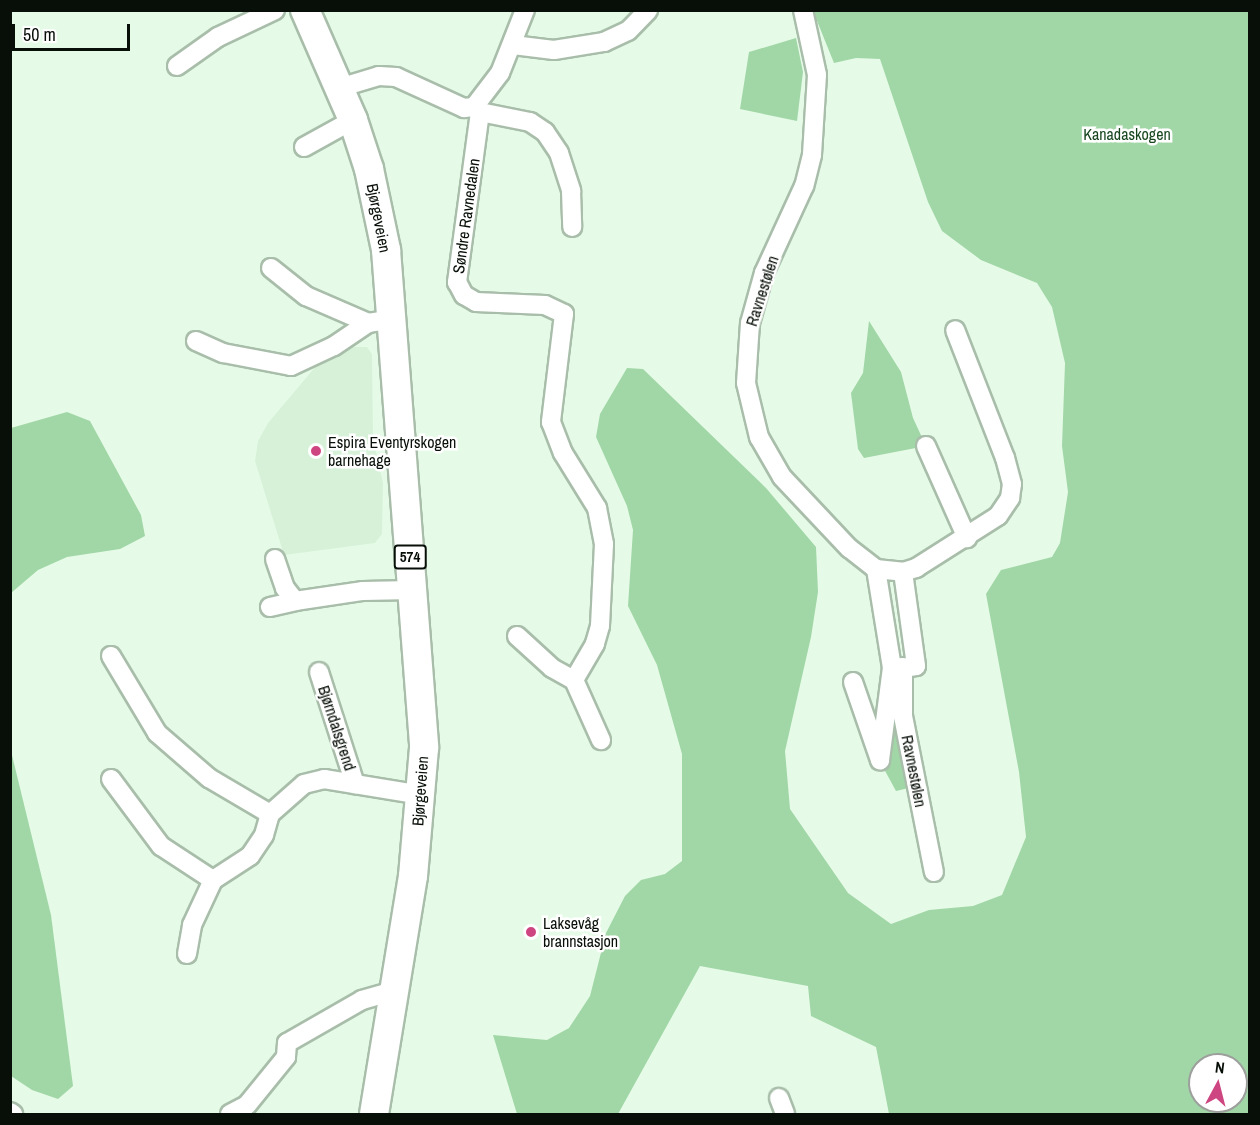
<!DOCTYPE html>
<html>
<head>
<meta charset="utf-8">
<style>
	body { margin:0 }
	#map { position:relative; width:1260px; height:1125px; overflow:hidden; background:#e5fbe7; font-family:"Archivo Narrow",sans-serif }
	div>[style] { position:absolute }
	.built>* { inset:0; background:#d6f1d8 }
	.green>* { inset:0; background:#a1d6a6 }
	.roads { filter:drop-shadow(2px 0 #a9beaa) drop-shadow(-2px 0 #a9beaa) drop-shadow(0 2px #a9beaa) drop-shadow(0 -2px #a9beaa) }
	.street>* { height:18px; margin:-9px; padding:0 9px; transform-origin:9px; border-radius:9px; background:#fff }
	.primary>* { height:28px; margin:-14px; padding:0 14px; transform-origin:14px; border-radius:14px; background:#fff }
	.dots>* { width:16px; height:16px; translate:-50% -50%; box-sizing:border-box; border:3px solid #fff; border-radius:50% }
	span { translate:-50% -50%; white-space:nowrap; text-align:center; line-height:1.15; -webkit-text-stroke:5px #fff; paint-order:stroke }
	.shield-label span { padding:2px 4px; background:#fff; border:2px solid; border-radius:4px; -webkit-text-stroke-width:0 }
	.shield-label { font-size:15px; color:#080f08; font-weight:700 }
	.park-label { font-size:16px; color:#184720 }
	.street-label { font-size:16px; color:#080f08 }
	.poi-label { font-size:16px; color:#080f08 }
	.left { translate:0 -50%; text-align:left }
	.frame { position:absolute; inset:0; border:12px solid #080f08; pointer-events:none }
	.north { position:absolute; left:1188px; top:1053px; width:60px; height:60px; box-sizing:border-box; background:#fff; border:2px solid #9c9f9c; border-radius:50%; rotate:7deg; font-size:16px; font-weight:700; line-height:24px; text-align:center; color:#080f08 }
	.north::after { content:''; display:block; margin:auto; width:21px; height:27px; background:#ce4681; clip-path:polygon(50% 0,100% 100%,50% 72%,0 100%) }
	.scale { position:absolute; left:12px; top:24px; width:118px; height:27px; box-sizing:border-box; border:3px solid #080f08; border-top:0; padding-left:8px; font-size:18px; line-height:21px; white-space:nowrap; color:#080f08; -webkit-text-stroke:4px #fff; paint-order:stroke }
</style>
</head>
<body>
<div id="map">
	<div class="built">
		<i style="clip-path:polygon(350px 347px,367px 347px,372px 354px,373px 439px,383px 483px,382px 534px,375px 543px,284px 555px,255px 461px,258px 441px,268px 423px,322px 359px)"></i>
	</div>
	<div class="green">
		<i style="clip-path:polygon(evenodd,813px 11px,1249px 11px,1249px 1114px,889px 1114px,876px 1047px,811px 1016px,808px 986px,700px 966px,618px 1114px,517px 1114px,493px 1035px,547px 1040px,569px 1028px,590px 996px,606px 933px,625px 896px,641px 880px,665px 874px,682px 861px,682px 754px,657px 665px,628px 606px,633px 530px,627px 506px,596px 437px,600px 414px,627px 368px,643px 369px,766px 488px,816px 547px,818px 592px,811px 637px,785px 751px,790px 809px,848px 893px,891px 924px,929px 910px,973px 906px,1002px 895px,1026px 837px,1019px 772px,986px 594px,1001px 570px,1052px 557px,1060px 543px,1068px 492px,1062px 446px,1065px 363px,1052px 307px,1037px 283px,981px 260px,942px 231px,928px 202px,880px 59px,856px 58px,834px 63px,813px 11px,1200px 1065px,1236px 1065px,1236px 1101px,1200px 1101px,1200px 1065px)"></i>
		<i style="clip-path:polygon(796px 38px,803px 72px,797px 121px,740px 109px,749px 52px)"></i>
		<i style="clip-path:polygon(869px 321px,901px 372px,913px 418px,926px 446px,864px 458px,858px 449px,851px 393px,863px 373px)"></i>
		<i style="clip-path:polygon(67px 412px,90px 421px,141px 515px,145px 536px,120px 549px,67px 557px,38px 570px,11px 593px,11px 428px)"></i>
		<i style="clip-path:polygon(892px 688px,913px 787px,896px 791px,884px 769px)"></i>
		<i style="clip-path:polygon(10px 747px,51px 915px,73px 1086px,58px 1099px,32px 1090px,11px 1076px)"></i>
	</div>
	<div class="roads">
		<div class="street">
			<i style="left:803px;top:10px;width:66px;rotate:77.8deg"></i>
			<i style="left:817px;top:75px;width:80px;rotate:93.6deg"></i>
			<i style="left:812px;top:155px;width:32px;rotate:104deg"></i>
			<i style="left:804px;top:186px;width:96px;rotate:114.7deg"></i>
			<i style="left:764px;top:273px;width:52px;rotate:105.6deg"></i>
			<i style="left:750px;top:323px;width:60px;rotate:93.8deg"></i>
			<i style="left:746px;top:383px;width:56px;rotate:76.5deg"></i>
			<i style="left:759px;top:437px;width:46px;rotate:60.1deg"></i>
			<i style="left:782px;top:477px;width:98px;rotate:46.7deg"></i>
			<i style="left:849px;top:548px;width:34px;rotate:38deg"></i>
			<i style="left:876px;top:569px;width:27px;rotate:6deg"></i>
			<i style="left:903px;top:572px;width:14px;rotate:-17deg"></i>
			<i style="left:916px;top:568px;width:97px;rotate:-32.4deg"></i>
			<i style="left:998px;top:516px;width:22px;rotate:-56deg"></i>
			<i style="left:1010px;top:498px;width:14px;rotate:-82deg"></i>
			<i style="left:1012px;top:484px;width:27px;rotate:-105deg"></i>
			<i style="left:1005px;top:458px;width:137px;rotate:-111.3deg"></i>
			<i style="left:513px;top:45px;width:41px;rotate:7deg"></i>
			<i style="left:554px;top:50px;width:51px;rotate:-9.1deg"></i>
			<i style="left:604px;top:42px;width:26px;rotate:-25deg"></i>
			<i style="left:628px;top:31px;width:29px;rotate:-46deg"></i>
			<i style="left:177px;top:66px;width:50px;rotate:-35.3deg"></i>
			<i style="left:218px;top:37px;width:63px;rotate:-25.3deg"></i>
			<i style="left:339px;top:88px;width:42px;rotate:-16.7deg"></i>
			<i style="left:379px;top:76px;width:17px;rotate:3deg"></i>
			<i style="left:396px;top:77px;width:75px;rotate:24.5deg"></i>
			<i style="left:464px;top:108px;width:10px;rotate:-6deg"></i>
			<i style="left:474px;top:107px;width:43px;rotate:-52.6deg"></i>
			<i style="left:500px;top:73px;width:68px;rotate:-68.4deg"></i>
			<i style="left:474px;top:107px;width:8px;rotate:40deg"></i>
			<i style="left:480px;top:112px;width:51px;rotate:11.3deg"></i>
			<i style="left:530px;top:122px;width:18px;rotate:34deg"></i>
			<i style="left:545px;top:132px;width:25px;rotate:56deg"></i>
			<i style="left:559px;top:153px;width:40px;rotate:72deg"></i>
			<i style="left:571px;top:191px;width:36px;rotate:88deg"></i>
			<i style="left:480px;top:112px;width:172px;rotate:97.7deg"></i>
			<i style="left:457px;top:282px;width:15px;rotate:62deg"></i>
			<i style="left:464px;top:295px;width:14px;rotate:30deg"></i>
			<i style="left:476px;top:302px;width:69px;rotate:2.5deg"></i>
			<i style="left:545px;top:305px;width:21px;rotate:25deg"></i>
			<i style="left:564px;top:314px;width:109px;rotate:96.9deg"></i>
			<i style="left:551px;top:422px;width:33px;rotate:69deg"></i>
			<i style="left:563px;top:453px;width:65px;rotate:58.3deg"></i>
			<i style="left:597px;top:508px;width:37px;rotate:79deg"></i>
			<i style="left:604px;top:544px;width:82px;rotate:92.8deg"></i>
			<i style="left:600px;top:626px;width:19px;rotate:106deg"></i>
			<i style="left:595px;top:644px;width:42px;rotate:120.3deg"></i>
			<i style="left:574px;top:680px;width:66px;rotate:65.8deg"></i>
			<i style="left:304px;top:147px;width:56px;rotate:-28.9deg"></i>
			<i style="left:271px;top:268px;width:45px;rotate:38.7deg"></i>
			<i style="left:306px;top:296px;width:68px;rotate:23.5deg"></i>
			<i style="left:196px;top:341px;width:30px;rotate:24deg"></i>
			<i style="left:223px;top:353px;width:69px;rotate:10.8deg"></i>
			<i style="left:291px;top:366px;width:47px;rotate:-24.9deg"></i>
			<i style="left:334px;top:346px;width:41px;rotate:-34.1deg"></i>
			<i style="left:368px;top:323px;width:25px;rotate:-9deg"></i>
			<i style="left:926px;top:446px;width:101px;rotate:66deg"></i>
			<i style="left:275px;top:559px;width:31px;rotate:71deg"></i>
			<i style="left:285px;top:588px;width:16px;rotate:52deg"></i>
			<i style="left:295px;top:601px;width:69px;rotate:-8.4deg"></i>
			<i style="left:363px;top:591px;width:50px;rotate:-1.1deg"></i>
			<i style="left:876px;top:569px;width:100px;rotate:80.8deg"></i>
			<i style="left:903px;top:572px;width:95px;rotate:82.1deg"></i>
			<i style="left:916px;top:666px;width:13px;rotate:171deg"></i>
			<i style="left:903px;top:668px;width:48px;rotate:90deg"></i>
			<i style="left:903px;top:716px;width:159px;rotate:78.8deg"></i>
			<i style="left:270px;top:607px;width:26px;rotate:-13deg"></i>
			<i style="left:517px;top:636px;width:47px;rotate:42.4deg"></i>
			<i style="left:552px;top:668px;width:25px;rotate:29deg"></i>
			<i style="left:111px;top:656px;width:90px;rotate:59.1deg"></i>
			<i style="left:157px;top:733px;width:69px;rotate:40.9deg"></i>
			<i style="left:209px;top:778px;width:71px;rotate:30.5deg"></i>
			<i style="left:270px;top:814px;width:45px;rotate:-41.4deg"></i>
			<i style="left:304px;top:784px;width:21px;rotate:-14deg"></i>
			<i style="left:324px;top:779px;width:99px;rotate:9.3deg"></i>
			<i style="left:319px;top:672px;width:118px;rotate:72.2deg"></i>
			<i style="left:853px;top:682px;width:83px;rotate:70.9deg"></i>
			<i style="left:880px;top:760px;width:93px;rotate:-82.6deg"></i>
			<i style="left:892px;top:668px;width:11px;rotate:-5deg"></i>
			<i style="left:111px;top:779px;width:84px;rotate:53.3deg"></i>
			<i style="left:161px;top:846px;width:62px;rotate:33.2deg"></i>
			<i style="left:187px;top:954px;width:29px;rotate:-80deg"></i>
			<i style="left:192px;top:925px;width:50px;rotate:-65deg"></i>
			<i style="left:213px;top:880px;width:44px;rotate:-33deg"></i>
			<i style="left:250px;top:856px;width:25px;rotate:-56deg"></i>
			<i style="left:264px;top:835px;width:22px;rotate:-74deg"></i>
			<i style="left:779px;top:1098px;width:17px;rotate:69deg"></i>
			<i style="left:10px;top:1112px;width:4px;rotate:34deg"></i>
			<i style="left:230px;top:1114px;width:19px;rotate:-28deg"></i>
			<i style="left:247px;top:1105px;width:62px;rotate:-50.9deg"></i>
			<i style="left:286px;top:1057px;width:14px;rotate:-86deg"></i>
			<i style="left:287px;top:1043px;width:86px;rotate:-29.8deg"></i>
			<i style="left:362px;top:1000px;width:33px;rotate:-16deg"></i>
		</div>
		<div class="primary">
			<i style="left:305px;top:10px;width:120px;rotate:66.4deg"></i>
			<i style="left:353px;top:120px;width:52px;rotate:71.9deg"></i>
			<i style="left:369px;top:169px;width:83px;rotate:78.1deg"></i>
			<i style="left:386px;top:250px;width:499px;rotate:85.6deg"></i>
			<i style="left:424px;top:748px;width:128px;rotate:94.9deg"></i>
			<i style="left:413px;top:876px;width:241px;rotate:99.3deg"></i>
		</div>
	</div>
	<div class="dots">
		<i style="left:316px;top:451px;background:#ce4681"></i>
		<i style="left:531px;top:932px;background:#ce4681"></i>
	</div>
	<div class="shield-label">
		<span style="left:410px;top:557px">574</span>
	</div>
	<div class="park-label">
		<span style="left:1127px;top:134px">Kanadaskogen</span>
	</div>
	<div class="street-label">
		<span style="left:466px;top:216px;rotate:-82deg">Søndre Ravnedalen</span>
		<span style="left:379px;top:218px;rotate:79deg">Bjørgeveien</span>
		<span style="left:762px;top:291px;rotate:-72deg">Ravnestølen</span>
		<span style="left:337px;top:728px;rotate:72deg">Bjørndalsgrend</span>
		<span style="left:914px;top:771px;rotate:79deg">Ravnestølen</span>
		<span style="left:420px;top:791px;rotate:-86deg">Bjørgeveien</span>
	</div>
	<div class="poi-label">
		<span class="left" style="left:328px;top:451px">Espira Eventyrskogen<br>barnehage</span>
		<span class="left" style="left:543px;top:932px">Laksevåg<br>brannstasjon</span>
	</div>
	<div class="frame"></div>
	<div class="north">N</div>
	<div class="scale">50 m</div>
</div>
</body>
</html>
